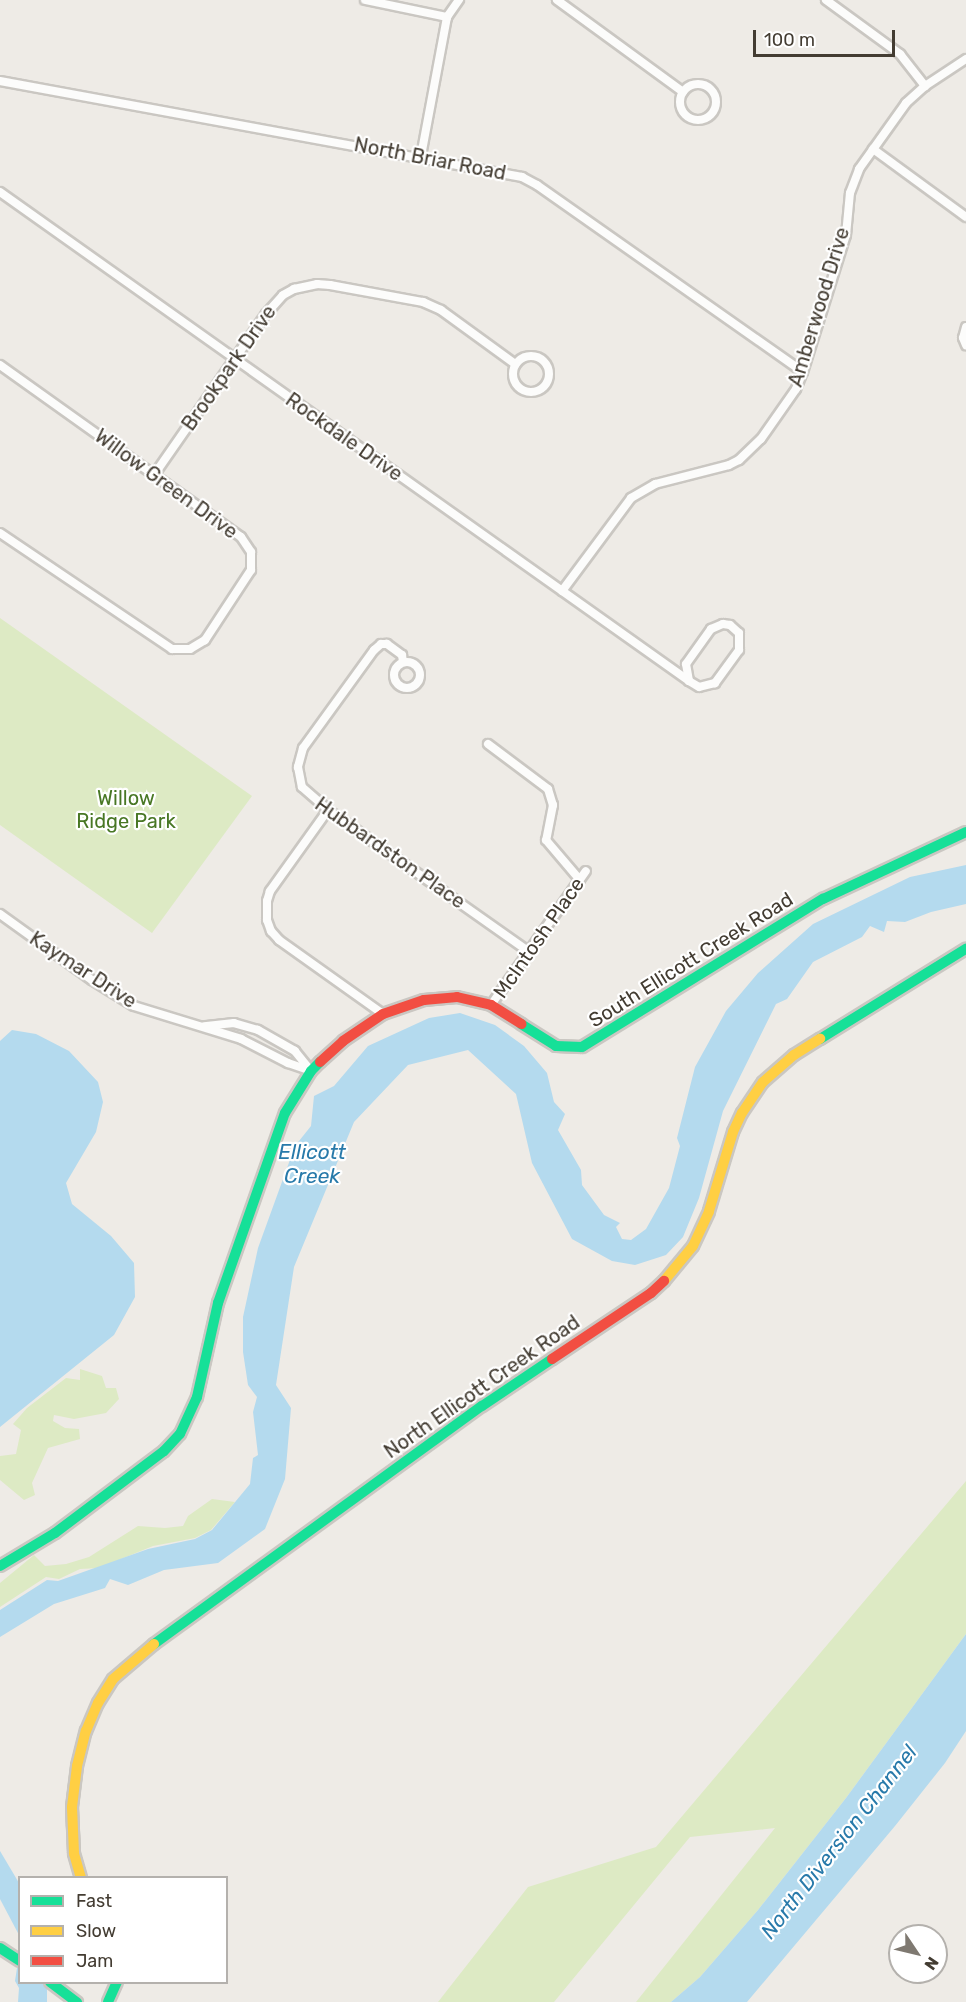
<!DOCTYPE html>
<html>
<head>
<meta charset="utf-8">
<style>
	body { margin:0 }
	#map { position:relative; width:966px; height:2002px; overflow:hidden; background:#eeebe6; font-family:Rubik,sans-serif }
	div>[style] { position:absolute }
	.green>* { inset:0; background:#ddeac4 }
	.water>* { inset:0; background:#b4daee }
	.roads { filter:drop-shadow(2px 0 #cac7c2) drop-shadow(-2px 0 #cac7c2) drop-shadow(0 2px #cac7c2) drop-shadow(0 -2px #cac7c2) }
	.street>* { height:8px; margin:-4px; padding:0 4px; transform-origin:4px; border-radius:4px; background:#fcfcfb }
	.street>.ring { margin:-4px; padding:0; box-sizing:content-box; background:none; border:8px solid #fcfcfb; border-radius:50% }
	.fast>* { height:10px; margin:-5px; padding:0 5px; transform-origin:5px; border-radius:5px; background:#16e098 }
	.slow>* { height:10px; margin:-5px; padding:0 5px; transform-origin:5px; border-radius:5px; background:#ffcf43 }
	.jam>* { height:10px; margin:-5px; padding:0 5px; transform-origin:5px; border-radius:5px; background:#f24e42 }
	span { translate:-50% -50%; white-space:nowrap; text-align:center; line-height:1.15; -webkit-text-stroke:4.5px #fff; paint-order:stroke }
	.street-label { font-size:20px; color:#433c32 }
	.park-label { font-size:20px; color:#487724 }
	.water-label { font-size:21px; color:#287aaa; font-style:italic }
	.legend { position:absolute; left:18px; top:1876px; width:210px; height:108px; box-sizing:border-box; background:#fff; border:2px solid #b4b1ad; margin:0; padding:8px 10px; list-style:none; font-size:18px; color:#433c32 }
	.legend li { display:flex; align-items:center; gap:12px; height:30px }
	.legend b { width:30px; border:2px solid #b4b1ad }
	.north { position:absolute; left:888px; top:1924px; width:60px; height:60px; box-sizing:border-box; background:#fff; border:2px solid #b4b1ad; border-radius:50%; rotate:125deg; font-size:16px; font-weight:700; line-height:24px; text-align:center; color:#433c32 }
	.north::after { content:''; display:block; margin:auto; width:21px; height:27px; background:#7f7971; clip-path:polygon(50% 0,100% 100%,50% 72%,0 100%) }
	.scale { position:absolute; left:753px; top:30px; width:142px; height:27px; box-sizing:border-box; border:3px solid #433c32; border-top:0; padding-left:8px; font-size:18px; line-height:21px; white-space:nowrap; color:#433c32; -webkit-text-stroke:4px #fff; paint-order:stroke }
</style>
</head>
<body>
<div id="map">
	<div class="green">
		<i style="clip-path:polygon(0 618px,252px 796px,152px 933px,0 825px)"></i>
		<i style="clip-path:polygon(80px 1369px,102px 1376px,106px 1388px,116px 1388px,119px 1399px,106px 1413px,74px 1419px,54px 1415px,53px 1421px,65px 1428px,79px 1429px,80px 1439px,48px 1448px,32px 1483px,35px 1495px,24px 1500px,0 1480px,0 1456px,16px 1454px,21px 1430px,13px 1424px,27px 1408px,66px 1378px,80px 1380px)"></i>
		<i style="clip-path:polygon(966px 1481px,966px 1634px,846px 1798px,758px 1910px,700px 1977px,671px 2002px,636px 2002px,775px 1828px,690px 1837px,554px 2002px,438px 2002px,528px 1887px,656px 1847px)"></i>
		<i style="clip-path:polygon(212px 1499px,235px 1502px,211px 1530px,195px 1538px,153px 1546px,99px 1568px,80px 1569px,59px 1579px,46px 1577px,0 1607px,0 1583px,34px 1555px,45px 1566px,66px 1564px,89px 1557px,138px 1526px,165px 1528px,183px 1526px,188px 1516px)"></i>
	</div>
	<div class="water">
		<i style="clip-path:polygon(966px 865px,966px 904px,931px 912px,905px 922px,887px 921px,884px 932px,870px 926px,862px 937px,813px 962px,787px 999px,776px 1004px,723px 1111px,699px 1198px,683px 1237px,666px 1255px,635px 1265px,612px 1261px,572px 1239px,532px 1163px,516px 1094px,468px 1050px,408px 1065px,354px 1122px,294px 1267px,276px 1385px,291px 1408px,285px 1479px,265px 1529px,218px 1563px,164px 1570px,128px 1585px,110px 1579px,105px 1588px,54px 1604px,0 1637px,0 1610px,47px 1580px,58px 1581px,148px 1549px,195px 1539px,212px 1530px,250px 1484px,253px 1458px,258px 1455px,253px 1412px,257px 1397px,248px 1385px,243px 1352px,243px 1317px,258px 1248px,295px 1146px,311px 1126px,314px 1096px,334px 1086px,368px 1046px,429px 1018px,460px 1013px,495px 1025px,524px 1046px,547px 1073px,554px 1102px,565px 1114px,558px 1130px,581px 1170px,582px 1185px,604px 1215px,620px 1223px,616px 1227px,622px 1239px,631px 1240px,646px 1229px,669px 1188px,680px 1146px,677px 1138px,695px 1067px,726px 1011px,758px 973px,813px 924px,910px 877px)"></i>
		<i style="clip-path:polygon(12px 1030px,36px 1034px,69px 1051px,98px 1082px,103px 1102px,96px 1132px,66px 1183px,72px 1204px,111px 1236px,134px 1263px,135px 1297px,114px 1335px,0 1427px,0 1041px)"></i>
		<i style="clip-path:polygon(966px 1634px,966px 1731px,945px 1763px,895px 1826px,747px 2002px,671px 2002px,700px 1977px,758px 1910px,846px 1798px)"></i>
		<i style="clip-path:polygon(0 1851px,19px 1883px,19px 1935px,0 1899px)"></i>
		<i style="clip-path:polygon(19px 1955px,20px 1982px,47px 1983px,47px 2002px,18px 2002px,19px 1988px,15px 1981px)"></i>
	</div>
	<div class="roads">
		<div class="street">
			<i style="left:365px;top:0;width:84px;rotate:11.7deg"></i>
			<i style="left:557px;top:0;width:156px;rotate:36.1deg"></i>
			<i style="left:826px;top:0;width:92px;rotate:36.1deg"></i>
			<i style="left:900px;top:54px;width:41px;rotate:52deg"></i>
			<i style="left:0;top:81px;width:531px;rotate:10.42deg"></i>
			<i style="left:522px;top:177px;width:17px;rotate:28deg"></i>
			<i style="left:537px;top:185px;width:325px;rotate:35.1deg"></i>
			<i class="ring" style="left:680px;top:84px;width:28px;height:28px"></i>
			<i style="left:873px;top:149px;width:115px;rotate:36.2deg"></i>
			<i style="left:421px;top:156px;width:141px;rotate:-79.4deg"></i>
			<i style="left:447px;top:17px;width:21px;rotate:-55deg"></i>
			<i style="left:0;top:192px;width:845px;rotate:35.36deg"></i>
			<i style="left:966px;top:327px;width:11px;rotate:105deg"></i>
			<i style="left:963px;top:338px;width:8px;rotate:67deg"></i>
			<i class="ring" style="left:513px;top:356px;width:28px;height:28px"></i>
			<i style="left:0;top:365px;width:296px;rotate:35.5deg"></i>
			<i style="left:241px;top:537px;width:18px;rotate:56deg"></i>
			<i style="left:251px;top:552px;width:18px;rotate:90deg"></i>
			<i style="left:251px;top:570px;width:84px;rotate:123.3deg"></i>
			<i style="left:205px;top:640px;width:17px;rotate:149deg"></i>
			<i style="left:190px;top:649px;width:18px;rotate:180deg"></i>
			<i style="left:172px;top:649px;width:207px;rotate:-146deg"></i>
			<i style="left:154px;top:475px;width:196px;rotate:-55.2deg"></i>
			<i style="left:266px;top:314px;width:25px;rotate:-48deg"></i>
			<i style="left:283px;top:295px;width:13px;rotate:-29deg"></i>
			<i style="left:294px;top:289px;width:24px;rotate:-12deg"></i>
			<i style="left:317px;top:284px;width:13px;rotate:4deg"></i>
			<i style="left:330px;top:285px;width:95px;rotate:10.4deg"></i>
			<i style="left:423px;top:302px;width:20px;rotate:24deg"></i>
			<i style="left:441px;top:310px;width:92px;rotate:36.1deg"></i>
			<i style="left:562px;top:591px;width:116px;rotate:-53.4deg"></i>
			<i style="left:631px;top:498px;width:28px;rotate:-30deg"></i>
			<i style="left:655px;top:484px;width:76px;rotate:-14.4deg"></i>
			<i style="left:729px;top:465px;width:11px;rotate:-27deg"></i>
			<i style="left:739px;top:460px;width:30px;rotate:-44deg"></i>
			<i style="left:761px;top:439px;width:61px;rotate:-55deg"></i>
			<i style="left:796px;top:389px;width:18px;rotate:-68deg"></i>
			<i style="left:803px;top:372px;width:144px;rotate:-72.6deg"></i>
			<i style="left:846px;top:235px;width:42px;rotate:-84.6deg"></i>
			<i style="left:850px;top:193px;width:26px;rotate:-69deg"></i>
			<i style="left:859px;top:169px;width:81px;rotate:-54.5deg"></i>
			<i style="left:906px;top:103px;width:25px;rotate:-42deg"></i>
			<i style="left:925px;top:86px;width:49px;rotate:-33.4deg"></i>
			<i style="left:723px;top:624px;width:7px;rotate:8deg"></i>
			<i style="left:730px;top:625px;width:12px;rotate:42deg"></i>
			<i style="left:739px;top:633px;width:17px;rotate:90deg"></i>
			<i style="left:739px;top:650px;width:41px;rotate:126deg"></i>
			<i style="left:715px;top:683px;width:16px;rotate:166deg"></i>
			<i style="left:699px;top:687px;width:12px;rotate:-149deg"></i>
			<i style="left:689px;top:681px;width:17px;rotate:-100deg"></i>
			<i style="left:686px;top:664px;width:43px;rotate:-54.5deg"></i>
			<i style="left:711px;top:629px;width:13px;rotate:-23deg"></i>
			<i class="ring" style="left:394px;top:662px;width:18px;height:18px"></i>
			<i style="left:403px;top:662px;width:7px;rotate:-98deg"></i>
			<i style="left:402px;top:655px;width:19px;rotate:-144deg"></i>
			<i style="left:387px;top:644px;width:6px;rotate:180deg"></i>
			<i style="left:381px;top:644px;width:9px;rotate:139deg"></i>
			<i style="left:374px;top:650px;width:121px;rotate:125.9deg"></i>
			<i style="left:303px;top:748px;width:20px;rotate:105deg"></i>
			<i style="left:298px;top:767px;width:20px;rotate:79deg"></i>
			<i style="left:302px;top:787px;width:35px;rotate:41deg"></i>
			<i style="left:328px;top:810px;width:246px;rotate:35.2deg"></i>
			<i style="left:488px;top:744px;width:75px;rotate:36.9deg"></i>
			<i style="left:548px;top:789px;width:17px;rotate:73deg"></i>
			<i style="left:553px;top:805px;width:36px;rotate:101deg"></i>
			<i style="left:546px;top:840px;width:52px;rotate:49.6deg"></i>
			<i style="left:328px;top:810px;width:100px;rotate:125.6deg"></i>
			<i style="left:270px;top:891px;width:10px;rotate:107deg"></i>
			<i style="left:267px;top:901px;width:19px;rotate:90deg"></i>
			<i style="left:267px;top:920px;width:12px;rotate:70deg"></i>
			<i style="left:271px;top:931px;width:12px;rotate:48deg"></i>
			<i style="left:279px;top:940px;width:128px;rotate:35.4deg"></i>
			<i style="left:0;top:914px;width:113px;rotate:35.7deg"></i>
			<i style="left:92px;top:980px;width:49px;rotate:31.8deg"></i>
			<i style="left:134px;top:1006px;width:112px;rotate:17.1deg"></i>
			<i style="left:241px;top:1039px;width:53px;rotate:27.1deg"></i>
			<i style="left:288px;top:1063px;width:24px;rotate:19deg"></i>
			<i style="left:311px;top:1071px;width:26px;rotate:-129deg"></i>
			<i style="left:295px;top:1051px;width:43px;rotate:-150.4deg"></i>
			<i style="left:258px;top:1030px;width:25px;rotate:-164deg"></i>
			<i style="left:234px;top:1023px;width:30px;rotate:174deg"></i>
			<i style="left:491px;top:1005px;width:164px;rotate:-54.7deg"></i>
		</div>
		<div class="fast">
			<i style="left:521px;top:1024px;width:41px;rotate:32.2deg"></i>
			<i style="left:556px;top:1046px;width:26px;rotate:2deg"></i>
			<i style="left:582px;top:1047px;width:283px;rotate:-31.6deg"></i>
			<i style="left:823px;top:899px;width:158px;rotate:-25.1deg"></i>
			<i style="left:820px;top:1039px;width:172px;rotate:-31.7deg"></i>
			<i style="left:0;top:1566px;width:64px;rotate:-31deg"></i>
			<i style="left:55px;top:1533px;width:136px;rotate:-37deg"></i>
			<i style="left:164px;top:1451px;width:23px;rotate:-47deg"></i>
			<i style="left:180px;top:1434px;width:41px;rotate:-65.3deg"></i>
			<i style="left:197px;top:1397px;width:96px;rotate:-77.4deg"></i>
			<i style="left:218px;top:1303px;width:201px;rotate:-70.6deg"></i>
			<i style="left:285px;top:1113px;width:49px;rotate:-58.2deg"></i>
			<i style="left:311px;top:1071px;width:13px;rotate:-45deg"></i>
			<i style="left:154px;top:1644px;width:405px;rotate:-36deg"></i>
			<i style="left:482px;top:1406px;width:84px;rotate:-33.9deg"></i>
			<i style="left:0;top:1948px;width:24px;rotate:33deg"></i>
			<i style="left:50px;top:1982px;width:34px;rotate:37deg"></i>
			<i style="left:108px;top:2002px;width:22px;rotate:-66deg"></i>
		</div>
		<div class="slow">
			<i style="left:664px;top:1281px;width:45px;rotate:-50.4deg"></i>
			<i style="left:693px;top:1246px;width:38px;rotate:-65deg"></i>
			<i style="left:709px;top:1211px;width:83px;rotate:-73.1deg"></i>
			<i style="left:733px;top:1132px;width:21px;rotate:-65deg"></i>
			<i style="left:742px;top:1113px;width:37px;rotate:-56deg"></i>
			<i style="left:763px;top:1082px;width:41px;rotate:-41.1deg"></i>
			<i style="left:794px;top:1055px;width:31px;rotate:-32deg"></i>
			<i style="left:81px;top:1878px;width:26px;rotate:-106deg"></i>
			<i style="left:74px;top:1853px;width:46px;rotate:-92.5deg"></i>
			<i style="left:72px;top:1807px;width:41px;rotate:-83deg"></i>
			<i style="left:77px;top:1766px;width:36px;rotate:-76deg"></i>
			<i style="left:86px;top:1731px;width:30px;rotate:-67deg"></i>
			<i style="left:98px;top:1703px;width:28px;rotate:-58deg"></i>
			<i style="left:113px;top:1679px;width:54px;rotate:-40.5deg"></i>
		</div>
		<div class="jam">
			<i style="left:320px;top:1062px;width:31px;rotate:-42deg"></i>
			<i style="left:343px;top:1041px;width:48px;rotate:-34deg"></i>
			<i style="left:383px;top:1014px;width:43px;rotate:-18.9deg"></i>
			<i style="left:424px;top:1000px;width:33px;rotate:-5deg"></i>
			<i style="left:457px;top:997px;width:35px;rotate:13deg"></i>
			<i style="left:491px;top:1005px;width:36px;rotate:32deg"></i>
			<i style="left:552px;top:1359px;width:119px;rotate:-33.7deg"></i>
			<i style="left:651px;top:1293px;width:18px;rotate:-43deg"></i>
		</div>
	</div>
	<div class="street-label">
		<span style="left:430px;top:159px;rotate:11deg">North Briar Road</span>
		<span style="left:819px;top:307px;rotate:-73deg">Amberwood Drive</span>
		<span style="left:229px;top:368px;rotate:-55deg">Brookpark Drive</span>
		<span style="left:344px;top:437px;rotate:35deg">Rockdale Drive</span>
		<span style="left:166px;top:484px;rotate:36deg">Willow Green Drive</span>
		<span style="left:390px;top:853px;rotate:35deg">Hubbardston Place</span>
		<span style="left:539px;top:938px;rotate:-55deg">McIntosh Place</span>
		<span style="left:691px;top:960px;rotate:-32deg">South Ellicott Creek Road</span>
		<span style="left:83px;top:970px;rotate:33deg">Kaymar Drive</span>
		<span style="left:482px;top:1387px;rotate:-35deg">North Ellicott Creek Road</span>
	</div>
	<div class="park-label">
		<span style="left:126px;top:810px">Willow<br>Ridge Park</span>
	</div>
	<div class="water-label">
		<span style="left:312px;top:1164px">Ellicott<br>Creek</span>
		<span style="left:839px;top:1842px;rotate:-52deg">North Diversion Channel</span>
	</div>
	<ul class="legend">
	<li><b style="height:8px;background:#16e098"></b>Fast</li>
	<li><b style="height:8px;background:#ffcf43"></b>Slow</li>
	<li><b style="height:8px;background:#f24e42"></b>Jam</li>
	</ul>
	<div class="north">N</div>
	<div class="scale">100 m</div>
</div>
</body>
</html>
